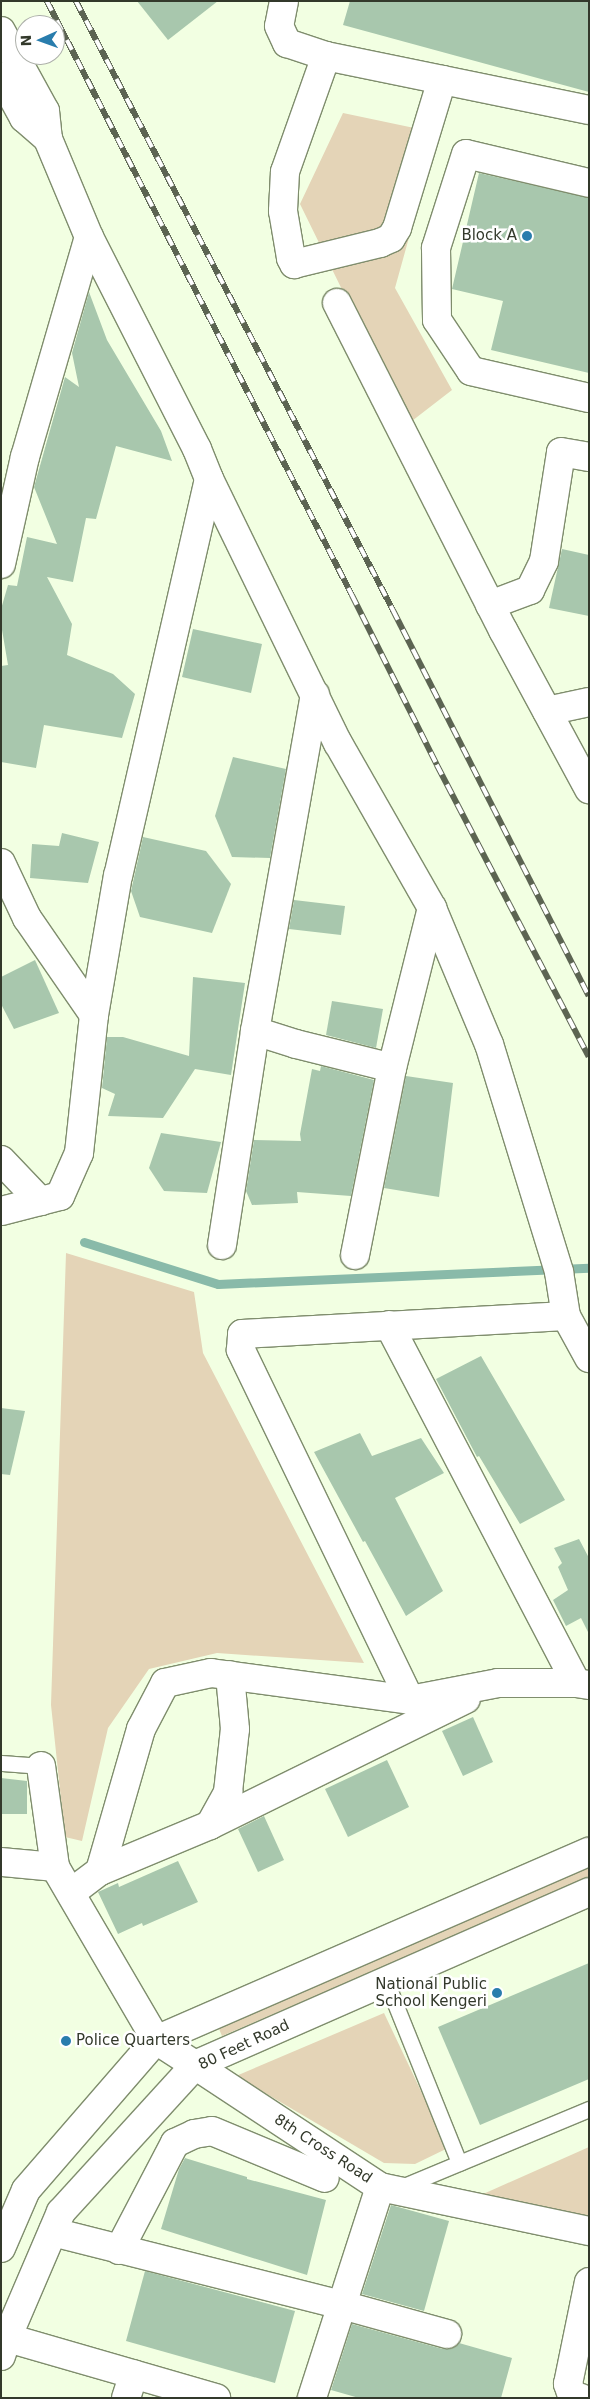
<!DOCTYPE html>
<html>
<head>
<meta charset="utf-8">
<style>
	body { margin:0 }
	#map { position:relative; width:590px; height:2399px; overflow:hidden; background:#f2ffe2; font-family:"DejaVu Sans",sans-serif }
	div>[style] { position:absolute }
	.green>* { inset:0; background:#e4d4b7 }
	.stream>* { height:9px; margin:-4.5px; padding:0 4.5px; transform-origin:4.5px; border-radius:4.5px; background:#89baa9 }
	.building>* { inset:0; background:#a8c7ad }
	.roads { filter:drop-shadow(1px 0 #7f8d6d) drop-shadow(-1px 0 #7f8d6d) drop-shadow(0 1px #7f8d6d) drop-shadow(0 -1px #7f8d6d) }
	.service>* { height:15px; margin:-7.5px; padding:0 7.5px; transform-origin:7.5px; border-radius:7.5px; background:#fff }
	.minor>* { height:28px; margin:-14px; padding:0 14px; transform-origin:14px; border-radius:14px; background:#fff }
	.tertiary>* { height:28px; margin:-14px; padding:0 14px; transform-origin:14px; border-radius:14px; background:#fff }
	.rail>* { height:5.5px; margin-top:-2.75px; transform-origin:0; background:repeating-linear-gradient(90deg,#fff 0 11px,#5c6452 0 22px); box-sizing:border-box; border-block:1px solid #5c6452 }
	.dots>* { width:14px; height:14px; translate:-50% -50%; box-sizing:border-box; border:2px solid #fff; border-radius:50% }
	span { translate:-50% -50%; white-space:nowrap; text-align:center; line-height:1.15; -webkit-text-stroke:5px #fff; paint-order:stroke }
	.poi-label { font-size:15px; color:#33392b }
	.right { translate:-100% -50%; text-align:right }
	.left { translate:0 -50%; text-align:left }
	.street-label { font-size:15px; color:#33392b }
	.frame { position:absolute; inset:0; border:2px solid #33392b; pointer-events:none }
	.north { position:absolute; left:15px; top:15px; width:50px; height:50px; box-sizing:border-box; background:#fff; border:1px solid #adb0aa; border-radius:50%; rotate:268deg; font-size:14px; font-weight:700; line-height:20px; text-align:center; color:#33392b }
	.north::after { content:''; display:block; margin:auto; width:18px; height:22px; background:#297dad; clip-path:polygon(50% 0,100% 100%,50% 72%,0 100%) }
</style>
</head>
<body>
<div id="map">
	<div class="green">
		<i style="clip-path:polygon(343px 113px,438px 133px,395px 288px,452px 390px,408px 424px,300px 204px)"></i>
		<i style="clip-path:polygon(66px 1253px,194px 1292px,203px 1353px,364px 1663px,217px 1653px,149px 1669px,108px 1728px,82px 1841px,65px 1837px,51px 1705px)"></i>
		<i style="clip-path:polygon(589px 1864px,589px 1879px,222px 2036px,217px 2024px)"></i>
		<i style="clip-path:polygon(384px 2013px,448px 2148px,415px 2164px,384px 2163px,236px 2076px)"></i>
		<i style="clip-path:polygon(589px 2147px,589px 2217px,481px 2195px)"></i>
	</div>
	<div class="stream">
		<i style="left:84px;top:1242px;width:140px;rotate:17.4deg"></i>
		<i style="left:218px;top:1284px;width:371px;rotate:-2.5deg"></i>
	</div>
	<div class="building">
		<i style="clip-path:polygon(137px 1px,218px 1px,168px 40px)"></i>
		<i style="clip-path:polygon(350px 1px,589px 1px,589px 92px,343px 25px)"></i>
		<i style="clip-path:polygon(479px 173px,589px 198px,589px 373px,491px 350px,503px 301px,452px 289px)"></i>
		<i style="clip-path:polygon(89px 292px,107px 340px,161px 431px,172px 461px,116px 446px,96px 519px,86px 518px,73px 582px,47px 577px,72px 624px,67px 655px,113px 674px,135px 694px,122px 738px,44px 725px,36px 768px,1px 762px,1px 666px,8px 665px,1px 624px,1px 609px,8px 585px,17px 586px,27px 537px,57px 544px,34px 487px,65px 377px,79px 387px,72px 353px)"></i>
		<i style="clip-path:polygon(562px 549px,589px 555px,589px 616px,549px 608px)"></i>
		<i style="clip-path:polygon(193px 629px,262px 644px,251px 693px,182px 677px)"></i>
		<i style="clip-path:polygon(233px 757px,286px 769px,270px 858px,232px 857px,215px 816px)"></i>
		<i style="clip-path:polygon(62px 833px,99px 842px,88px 883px,30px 878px,32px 844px,59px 846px)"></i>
		<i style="clip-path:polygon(143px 837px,206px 851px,231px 884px,212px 933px,140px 917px,131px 891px)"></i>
		<i style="clip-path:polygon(294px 900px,345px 906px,341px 935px,289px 929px)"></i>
		<i style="clip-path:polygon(35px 960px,59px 1013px,14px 1029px,1px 1004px,1px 977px)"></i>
		<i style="clip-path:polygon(193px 977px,245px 983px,231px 1075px,195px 1069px,163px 1118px,108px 1116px,115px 1094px,102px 1088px,107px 1037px,123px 1037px,189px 1056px)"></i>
		<i style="clip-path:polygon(332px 1001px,383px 1009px,376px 1048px,326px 1035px)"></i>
		<i style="clip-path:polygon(321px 1066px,374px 1080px,351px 1196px,297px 1192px,298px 1203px,252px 1205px,246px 1191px,254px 1140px,301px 1141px,300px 1134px,312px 1069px,320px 1071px)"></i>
		<i style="clip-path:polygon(406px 1076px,453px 1083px,439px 1197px,384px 1188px)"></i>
		<i style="clip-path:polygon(161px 1133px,221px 1142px,207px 1193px,164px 1191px,149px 1168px)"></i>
		<i style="clip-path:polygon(481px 1356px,565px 1500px,520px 1524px,479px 1456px,477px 1457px,436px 1379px)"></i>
		<i style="clip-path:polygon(1px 1408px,25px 1411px,10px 1475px,1px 1474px)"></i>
		<i style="clip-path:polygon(360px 1433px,372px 1456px,421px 1438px,444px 1473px,395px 1498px,443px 1591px,406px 1616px,365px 1541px,363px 1542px,314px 1452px)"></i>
		<i style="clip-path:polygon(579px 1539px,589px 1558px,589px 1634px,581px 1618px,566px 1626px,553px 1600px,568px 1590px,558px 1567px,562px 1563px,554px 1548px)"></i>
		<i style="clip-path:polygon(473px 1717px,493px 1762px,463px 1776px,442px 1731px)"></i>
		<i style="clip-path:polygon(387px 1760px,409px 1807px,348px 1837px,325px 1789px)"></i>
		<i style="clip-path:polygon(1px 1778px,27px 1781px,27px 1814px,1px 1814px)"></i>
		<i style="clip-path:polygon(264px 1816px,284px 1860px,258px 1872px,238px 1829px)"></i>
		<i style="clip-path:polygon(178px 1861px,198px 1902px,143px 1926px,142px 1923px,118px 1934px,98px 1892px,118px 1883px,119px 1887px)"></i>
		<i style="clip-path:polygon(589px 1963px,589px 2079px,480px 2125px,438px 2027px)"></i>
		<i style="clip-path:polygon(185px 2158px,247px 2177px,247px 2179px,326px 2200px,307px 2275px,161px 2229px,179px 2169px)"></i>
		<i style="clip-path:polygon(391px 2205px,449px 2221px,424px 2311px,362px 2294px)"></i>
		<i style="clip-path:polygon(145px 2271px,295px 2311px,275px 2383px,126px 2341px)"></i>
		<i style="clip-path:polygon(352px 2324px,443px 2349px,451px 2349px,459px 2343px,512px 2358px,501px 2398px,359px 2398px,331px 2390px)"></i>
	</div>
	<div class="roads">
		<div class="service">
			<i style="left:1px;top:1763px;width:40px;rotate:4.3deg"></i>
			<i style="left:386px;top:1981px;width:196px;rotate:68.1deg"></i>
			<i style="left:399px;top:2188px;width:206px;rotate:-22.6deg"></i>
		</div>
		<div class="minor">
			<i style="left:284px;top:1px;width:25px;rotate:101deg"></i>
			<i style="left:279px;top:26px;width:19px;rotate:65deg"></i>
			<i style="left:287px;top:43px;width:41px;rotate:18.4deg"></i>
			<i style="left:326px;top:56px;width:268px;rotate:11.6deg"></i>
			<i style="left:326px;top:56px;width:123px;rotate:109.5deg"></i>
			<i style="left:285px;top:172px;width:39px;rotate:93deg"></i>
			<i style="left:283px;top:211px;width:48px;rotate:80.3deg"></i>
			<i style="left:291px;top:258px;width:7px;rotate:63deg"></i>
			<i style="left:294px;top:264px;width:89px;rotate:-13.7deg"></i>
			<i style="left:380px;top:243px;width:12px;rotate:-24deg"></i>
			<i style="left:391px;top:238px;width:12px;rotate:-59deg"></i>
			<i style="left:397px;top:228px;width:155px;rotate:-73.1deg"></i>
			<i style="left:589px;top:183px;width:126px;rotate:-166.7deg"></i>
			<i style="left:466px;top:154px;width:99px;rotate:107.7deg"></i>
			<i style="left:436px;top:248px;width:72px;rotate:89.2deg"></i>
			<i style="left:437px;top:320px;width:61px;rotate:56.3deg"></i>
			<i style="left:471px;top:371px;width:121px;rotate:12.9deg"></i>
			<i style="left:337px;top:303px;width:367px;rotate:63.1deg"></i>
			<i style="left:503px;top:630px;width:181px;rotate:61.6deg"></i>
			<i style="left:1px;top:564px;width:110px;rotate:-77.4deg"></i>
			<i style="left:25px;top:457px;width:229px;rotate:-73.8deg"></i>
			<i style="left:490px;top:605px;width:43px;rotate:-20.6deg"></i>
			<i style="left:530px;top:590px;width:32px;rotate:-64deg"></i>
			<i style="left:544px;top:561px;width:110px;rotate:-81.1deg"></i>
			<i style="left:561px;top:452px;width:28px;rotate:10deg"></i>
			<i style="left:547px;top:711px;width:43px;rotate:-12.1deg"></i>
			<i style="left:1px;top:863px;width:61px;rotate:64.7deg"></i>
			<i style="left:27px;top:918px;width:118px;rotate:55.4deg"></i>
			<i style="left:255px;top:1031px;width:43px;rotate:17.6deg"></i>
			<i style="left:296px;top:1044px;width:99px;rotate:14deg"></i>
			<i style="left:222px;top:1245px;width:217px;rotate:-81.2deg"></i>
			<i style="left:255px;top:1031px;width:342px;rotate:-79.9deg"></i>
			<i style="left:355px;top:1255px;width:191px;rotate:-78.8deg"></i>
			<i style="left:392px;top:1068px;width:165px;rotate:-76deg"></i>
			<i style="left:389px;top:1325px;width:404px;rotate:62.4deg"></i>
			<i style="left:410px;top:1700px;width:389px;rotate:-115.8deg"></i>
			<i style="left:241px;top:1350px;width:16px;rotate:-86deg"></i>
			<i style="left:242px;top:1334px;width:324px;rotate:-3.2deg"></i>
			<i style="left:210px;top:1825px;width:38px;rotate:-61deg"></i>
			<i style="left:228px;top:1792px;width:63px;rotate:-83.7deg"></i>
			<i style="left:235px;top:1729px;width:54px;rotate:-95.3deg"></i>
			<i style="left:100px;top:1871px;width:119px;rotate:-22.7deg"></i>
			<i style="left:210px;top:1825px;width:285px;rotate:-26.2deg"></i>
			<i style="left:72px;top:1892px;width:35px;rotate:-37deg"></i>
			<i style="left:100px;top:1871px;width:148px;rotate:-73.9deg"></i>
			<i style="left:141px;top:1729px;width:52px;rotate:-62.4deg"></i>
			<i style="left:165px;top:1683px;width:47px;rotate:-12.3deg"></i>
			<i style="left:211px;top:1673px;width:201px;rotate:7.7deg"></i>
			<i style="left:410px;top:1700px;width:90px;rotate:-10.9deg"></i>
			<i style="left:498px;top:1683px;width:78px"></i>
			<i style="left:576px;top:1683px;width:13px;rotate:9deg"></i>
			<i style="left:195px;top:2065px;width:222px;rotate:33.4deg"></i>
			<i style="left:380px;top:2187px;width:222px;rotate:107.9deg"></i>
			<i style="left:380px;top:2187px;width:214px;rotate:11.9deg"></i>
			<i style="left:53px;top:2232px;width:298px;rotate:14.2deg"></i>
			<i style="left:342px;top:2305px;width:109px;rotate:15.4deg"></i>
			<i style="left:119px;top:2250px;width:121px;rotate:-62.4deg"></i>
			<i style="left:175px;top:2143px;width:21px;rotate:-25deg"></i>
			<i style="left:194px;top:2134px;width:18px;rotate:-9deg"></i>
			<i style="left:212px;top:2131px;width:122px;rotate:22.6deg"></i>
			<i style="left:1px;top:2336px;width:224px;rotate:16.1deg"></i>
			<i style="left:126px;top:2398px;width:25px;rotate:-72deg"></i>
			<i style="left:581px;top:2398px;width:9px;rotate:-167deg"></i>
			<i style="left:572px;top:2396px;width:13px;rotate:-108deg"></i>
			<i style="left:568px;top:2384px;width:104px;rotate:-78.4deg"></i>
		</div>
		<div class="tertiary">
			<i style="left:1px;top:31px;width:91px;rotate:61.2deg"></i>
			<i style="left:45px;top:111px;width:28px;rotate:84deg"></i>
			<i style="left:48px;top:139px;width:106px;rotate:67.3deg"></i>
			<i style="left:89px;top:237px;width:238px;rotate:63deg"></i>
			<i style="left:197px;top:449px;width:32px;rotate:68deg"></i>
			<i style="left:209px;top:479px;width:406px;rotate:102.9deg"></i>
			<i style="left:118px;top:875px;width:142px;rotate:99.7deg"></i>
			<i style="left:94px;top:1015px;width:139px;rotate:96.2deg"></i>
			<i style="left:79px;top:1153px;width:47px;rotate:113.8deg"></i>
			<i style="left:60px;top:1196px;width:61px;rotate:165.7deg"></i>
			<i style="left:1px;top:76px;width:48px;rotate:61.3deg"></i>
			<i style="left:24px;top:118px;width:32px;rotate:41deg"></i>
			<i style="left:209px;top:479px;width:294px;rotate:64deg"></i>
			<i style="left:338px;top:743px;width:190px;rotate:60.3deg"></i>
			<i style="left:432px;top:908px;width:147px;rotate:67.3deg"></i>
			<i style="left:489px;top:1044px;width:239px;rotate:72.9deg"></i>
			<i style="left:559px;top:1272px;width:45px;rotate:81deg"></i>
			<i style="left:566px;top:1316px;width:48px;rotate:61.3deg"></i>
			<i style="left:1px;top:1160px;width:57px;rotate:46.4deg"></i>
			<i style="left:41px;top:1766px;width:102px;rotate:82.1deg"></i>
			<i style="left:55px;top:1867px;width:200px;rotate:59.7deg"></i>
			<i style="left:156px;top:2040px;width:46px;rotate:32.7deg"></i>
			<i style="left:1px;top:1862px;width:54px;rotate:5.3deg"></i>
			<i style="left:1px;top:2248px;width:63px;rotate:-66.7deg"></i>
			<i style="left:26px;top:2190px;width:198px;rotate:-49.1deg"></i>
			<i style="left:156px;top:2040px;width:472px;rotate:-23.5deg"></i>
			<i style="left:1px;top:2356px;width:19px;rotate:-72deg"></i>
			<i style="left:7px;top:2338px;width:137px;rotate:-66.8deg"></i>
			<i style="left:61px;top:2212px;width:199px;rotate:-47.6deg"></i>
			<i style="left:195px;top:2065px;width:430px;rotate:-23.7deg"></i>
		</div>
	</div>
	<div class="rail">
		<i style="left:47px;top:1px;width:668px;rotate:62.82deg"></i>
		<i style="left:352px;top:595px;width:190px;rotate:63.4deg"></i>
		<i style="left:437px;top:765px;width:329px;rotate:62.5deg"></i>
		<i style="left:76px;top:1px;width:687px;rotate:62.5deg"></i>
		<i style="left:393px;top:610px;width:433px;rotate:63.1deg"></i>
	</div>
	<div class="dots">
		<i style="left:527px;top:236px;background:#297dad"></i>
		<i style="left:497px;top:1993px;background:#297dad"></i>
		<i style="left:66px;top:2041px;background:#297dad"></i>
	</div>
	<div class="poi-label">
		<span class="right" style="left:517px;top:236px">Block A</span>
		<span class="right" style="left:487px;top:1993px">National Public<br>School Kengeri</span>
		<span class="left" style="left:76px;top:2041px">Police Quarters</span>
	</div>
	<div class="street-label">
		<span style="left:244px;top:2045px;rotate:-25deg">80 Feet Road</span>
		<span style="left:323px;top:2149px;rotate:33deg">8th Cross Road</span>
	</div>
	<div class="frame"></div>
	<div class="north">N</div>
</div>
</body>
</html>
